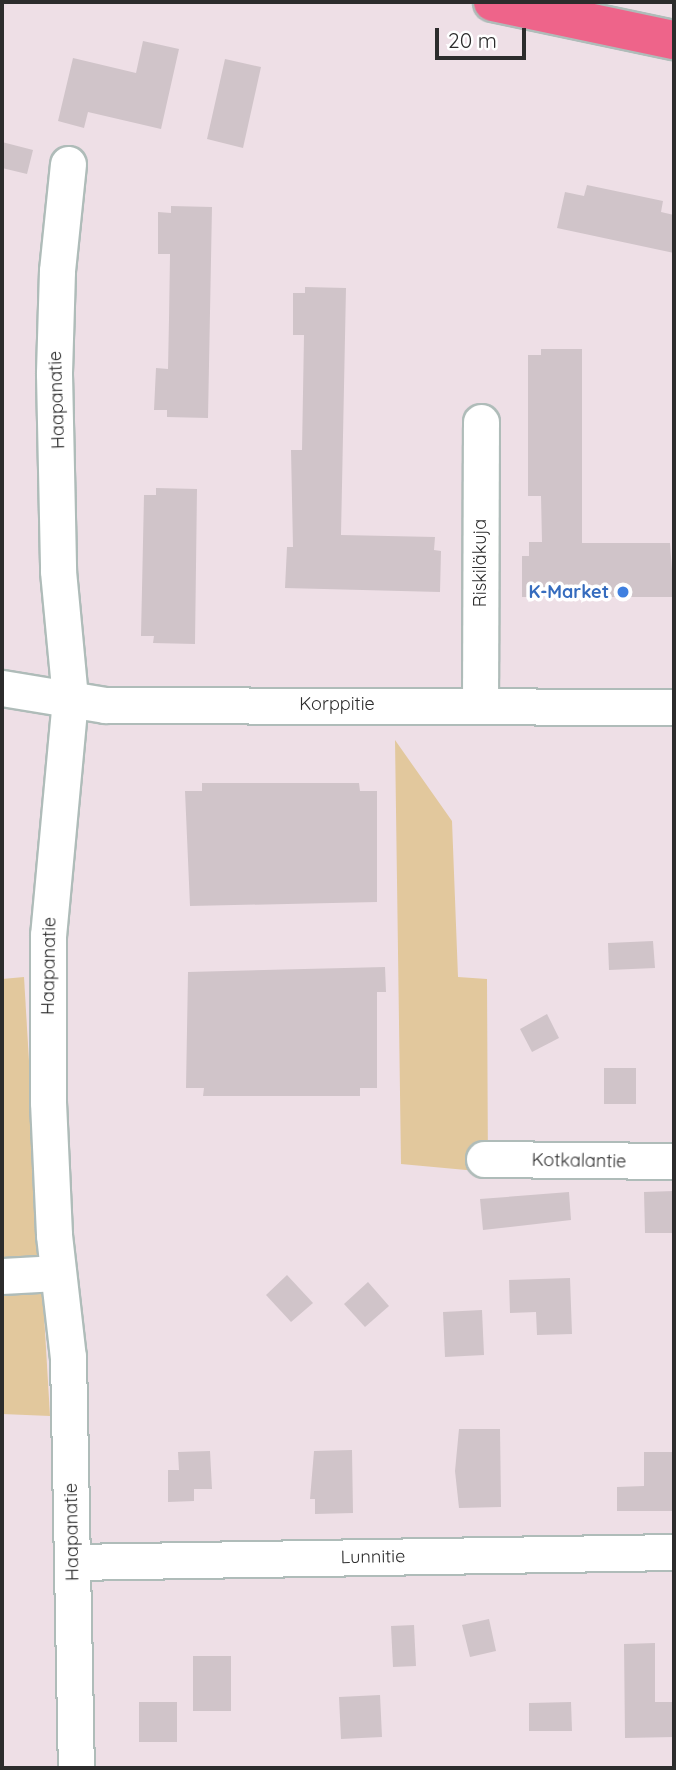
<!DOCTYPE html>
<html>
<head>
<meta charset="utf-8">
<style>
	body { margin:0 }
	#map { position:relative; width:676px; height:1770px; overflow:hidden; background:#eedfe6; font-family:Quicksand,sans-serif }
	div>[style] { position:absolute }
	.green>* { inset:0; background:#e2c89d }
	.building>* { inset:0; background:#d0c4c9 }
	.roads { filter:drop-shadow(2px 0 #afbcb9) drop-shadow(-2px 0 #afbcb9) drop-shadow(0 2px #afbcb9) drop-shadow(0 -2px #afbcb9) }
	.minor>* { height:35px; margin:-17.5px; padding:0 17.5px; transform-origin:17.5px; border-radius:17.5px; background:#fff }
	.major>* { height:38px; margin:-19px; padding:0 19px; transform-origin:19px; border-radius:19px; background:#ee648a }
	.dots>* { width:19px; height:19px; translate:-50% -50%; box-sizing:border-box; border:4px solid #fff; border-radius:50% }
	span { translate:-50% -50%; white-space:nowrap; text-align:center; line-height:1.15; -webkit-text-stroke:7px #fff; paint-order:stroke }
	.street-label { font-size:18px; color:#2c2c2c }
	.shop-label { font-size:18px; color:#366cbe; font-weight:700 }
	.right { translate:-100% -50%; text-align:right }
	.frame { position:absolute; inset:0; border:4px solid #2c2c2c; pointer-events:none }
	.scale { position:absolute; left:435px; top:28px; width:91px; height:32px; box-sizing:border-box; border:4px solid #2c2c2c; border-top:0; padding-left:9px; font-size:21px; line-height:24px; white-space:nowrap; color:#2c2c2c; -webkit-text-stroke:5px #fff; paint-order:stroke }
</style>
</head>
<body>
<div id="map">
	<div class="green">
		<i style="clip-path:polygon(395px 740px,452px 821px,458px 977px,487px 979px,488px 1172px,401px 1164px)"></i>
		<i style="clip-path:polygon(24px 977px,50px 1416px,2px 1414px,2px 979px)"></i>
	</div>
	<div class="building">
		<i style="clip-path:polygon(143px 41px,179px 49px,161px 129px,88px 112px,84px 128px,58px 121px,73px 58px,136px 73px)"></i>
		<i style="clip-path:polygon(225px 59px,261px 67px,243px 148px,207px 139px)"></i>
		<i style="clip-path:polygon(2px 142px,33px 150px,27px 174px,2px 168px)"></i>
		<i style="clip-path:polygon(587px 185px,663px 201px,661px 212px,674px 215px,674px 253px,557px 228px,565px 192px,584px 196px)"></i>
		<i style="clip-path:polygon(171px 206px,212px 207px,208px 418px,167px 417px,167px 410px,154px 410px,156px 368px,168px 369px,169px 319px,170px 254px,158px 254px,158px 212px,171px 213px)"></i>
		<i style="clip-path:polygon(305px 287px,346px 288px,341px 535px,435px 537px,434px 550px,441px 551px,440px 592px,285px 588px,287px 547px,293px 547px,291px 450px,302px 450px,304px 335px,293px 335px,293px 293px,305px 293px)"></i>
		<i style="clip-path:polygon(541px 349px,582px 349px,582px 543px,670px 543px,674px 597px,522px 597px,522px 556px,529px 556px,529px 542px,542px 542px,541px 496px,528px 496px,528px 355px,541px 355px)"></i>
		<i style="clip-path:polygon(156px 488px,197px 489px,195px 644px,153px 643px,154px 636px,141px 636px,144px 495px,156px 495px)"></i>
		<i style="clip-path:polygon(202px 783px,359px 783px,360px 791px,377px 791px,377px 902px,190px 906px,185px 791px,202px 791px)"></i>
		<i style="clip-path:polygon(653px 941px,655px 968px,609px 970px,608px 943px)"></i>
		<i style="clip-path:polygon(385px 967px,386px 992px,377px 992px,377px 1088px,360px 1088px,360px 1096px,203px 1096px,204px 1088px,186px 1088px,188px 972px)"></i>
		<i style="clip-path:polygon(547px 1014px,559px 1038px,532px 1052px,520px 1029px)"></i>
		<i style="clip-path:polygon(604px 1068px,636px 1068px,636px 1104px,604px 1104px)"></i>
		<i style="clip-path:polygon(674px 1191px,674px 1233px,645px 1233px,644px 1192px)"></i>
		<i style="clip-path:polygon(569px 1192px,571px 1220px,483px 1230px,480px 1199px)"></i>
		<i style="clip-path:polygon(287px 1275px,313px 1303px,291px 1322px,266px 1295px)"></i>
		<i style="clip-path:polygon(570px 1278px,572px 1334px,537px 1335px,536px 1312px,510px 1313px,509px 1280px)"></i>
		<i style="clip-path:polygon(368px 1282px,389px 1306px,365px 1327px,344px 1304px)"></i>
		<i style="clip-path:polygon(482px 1310px,484px 1355px,445px 1357px,443px 1312px)"></i>
		<i style="clip-path:polygon(459px 1429px,500px 1429px,501px 1507px,459px 1508px,455px 1471px)"></i>
		<i style="clip-path:polygon(352px 1450px,353px 1513px,315px 1514px,315px 1499px,310px 1499px,314px 1451px)"></i>
		<i style="clip-path:polygon(210px 1451px,212px 1489px,194px 1489px,194px 1501px,168px 1502px,168px 1470px,179px 1470px,178px 1452px)"></i>
		<i style="clip-path:polygon(644px 1452px,674px 1452px,674px 1511px,617px 1511px,617px 1487px,644px 1486px)"></i>
		<i style="clip-path:polygon(489px 1619px,496px 1651px,470px 1657px,462px 1625px)"></i>
		<i style="clip-path:polygon(414px 1625px,416px 1666px,393px 1667px,391px 1626px)"></i>
		<i style="clip-path:polygon(655px 1643px,655px 1702px,674px 1702px,674px 1737px,625px 1738px,624px 1644px)"></i>
		<i style="clip-path:polygon(193px 1656px,231px 1656px,231px 1711px,193px 1711px)"></i>
		<i style="clip-path:polygon(380px 1695px,382px 1737px,341px 1739px,339px 1697px)"></i>
		<i style="clip-path:polygon(139px 1702px,177px 1702px,177px 1742px,139px 1742px)"></i>
		<i style="clip-path:polygon(571px 1702px,572px 1731px,529px 1731px,529px 1703px)"></i>
	</div>
	<div class="roads">
		<div class="minor">
			<i style="left:68px;top:164px;width:108px;rotate:95.9deg"></i>
			<i style="left:57px;top:271px;width:103px;rotate:91.7deg"></i>
			<i style="left:54px;top:374px;width:197px;rotate:88.8deg"></i>
			<i style="left:58px;top:571px;width:129px;rotate:84.6deg"></i>
			<i style="left:70px;top:699px;width:237px;rotate:95.3deg"></i>
			<i style="left:48px;top:935px;width:167px;rotate:90deg"></i>
			<i style="left:48px;top:1102px;width:133px;rotate:87.4deg"></i>
			<i style="left:54px;top:1235px;width:123px;rotate:83.5deg"></i>
			<i style="left:68px;top:1357px;width:411px;rotate:88.9deg"></i>
			<i style="left:2px;top:688px;width:104px;rotate:9.4deg"></i>
			<i style="left:105px;top:705px;width:569px;rotate:0.2deg"></i>
			<i style="left:480px;top:705px;width:283px;rotate:-89.8deg"></i>
			<i style="left:484px;top:1159px;width:190px;rotate:0.6deg"></i>
			<i style="left:2px;top:1276px;width:56px;rotate:-3.1deg"></i>
			<i style="left:72px;top:1562px;width:602px;rotate:-0.95deg"></i>
		</div>
		<div class="major">
			<i style="left:493px;top:2px;width:185px;rotate:11.9deg"></i>
		</div>
	</div>
	<div class="dots">
		<i style="left:623px;top:592px;background:#3f7fe0"></i>
	</div>
	<div class="street-label">
		<span style="left:57px;top:400px;rotate:-92deg">Haapanatie</span>
		<span style="left:480px;top:563px;rotate:-90deg">Riskiläkuja</span>
		<span style="left:337px;top:704px">Korppitie</span>
		<span style="left:49px;top:966px;rotate:-89deg">Haapanatie</span>
		<span style="left:579px;top:1161px;rotate:1deg">Kotkalantie</span>
		<span style="left:72px;top:1532px;rotate:-91deg">Haapanatie</span>
		<span style="left:373px;top:1557px;rotate:-1deg">Lunnitie</span>
	</div>
	<div class="shop-label">
		<span class="right" style="left:609px;top:592px">K-Market</span>
	</div>
	<div class="frame"></div>
	<div class="scale">20 m</div>
</div>
</body>
</html>
